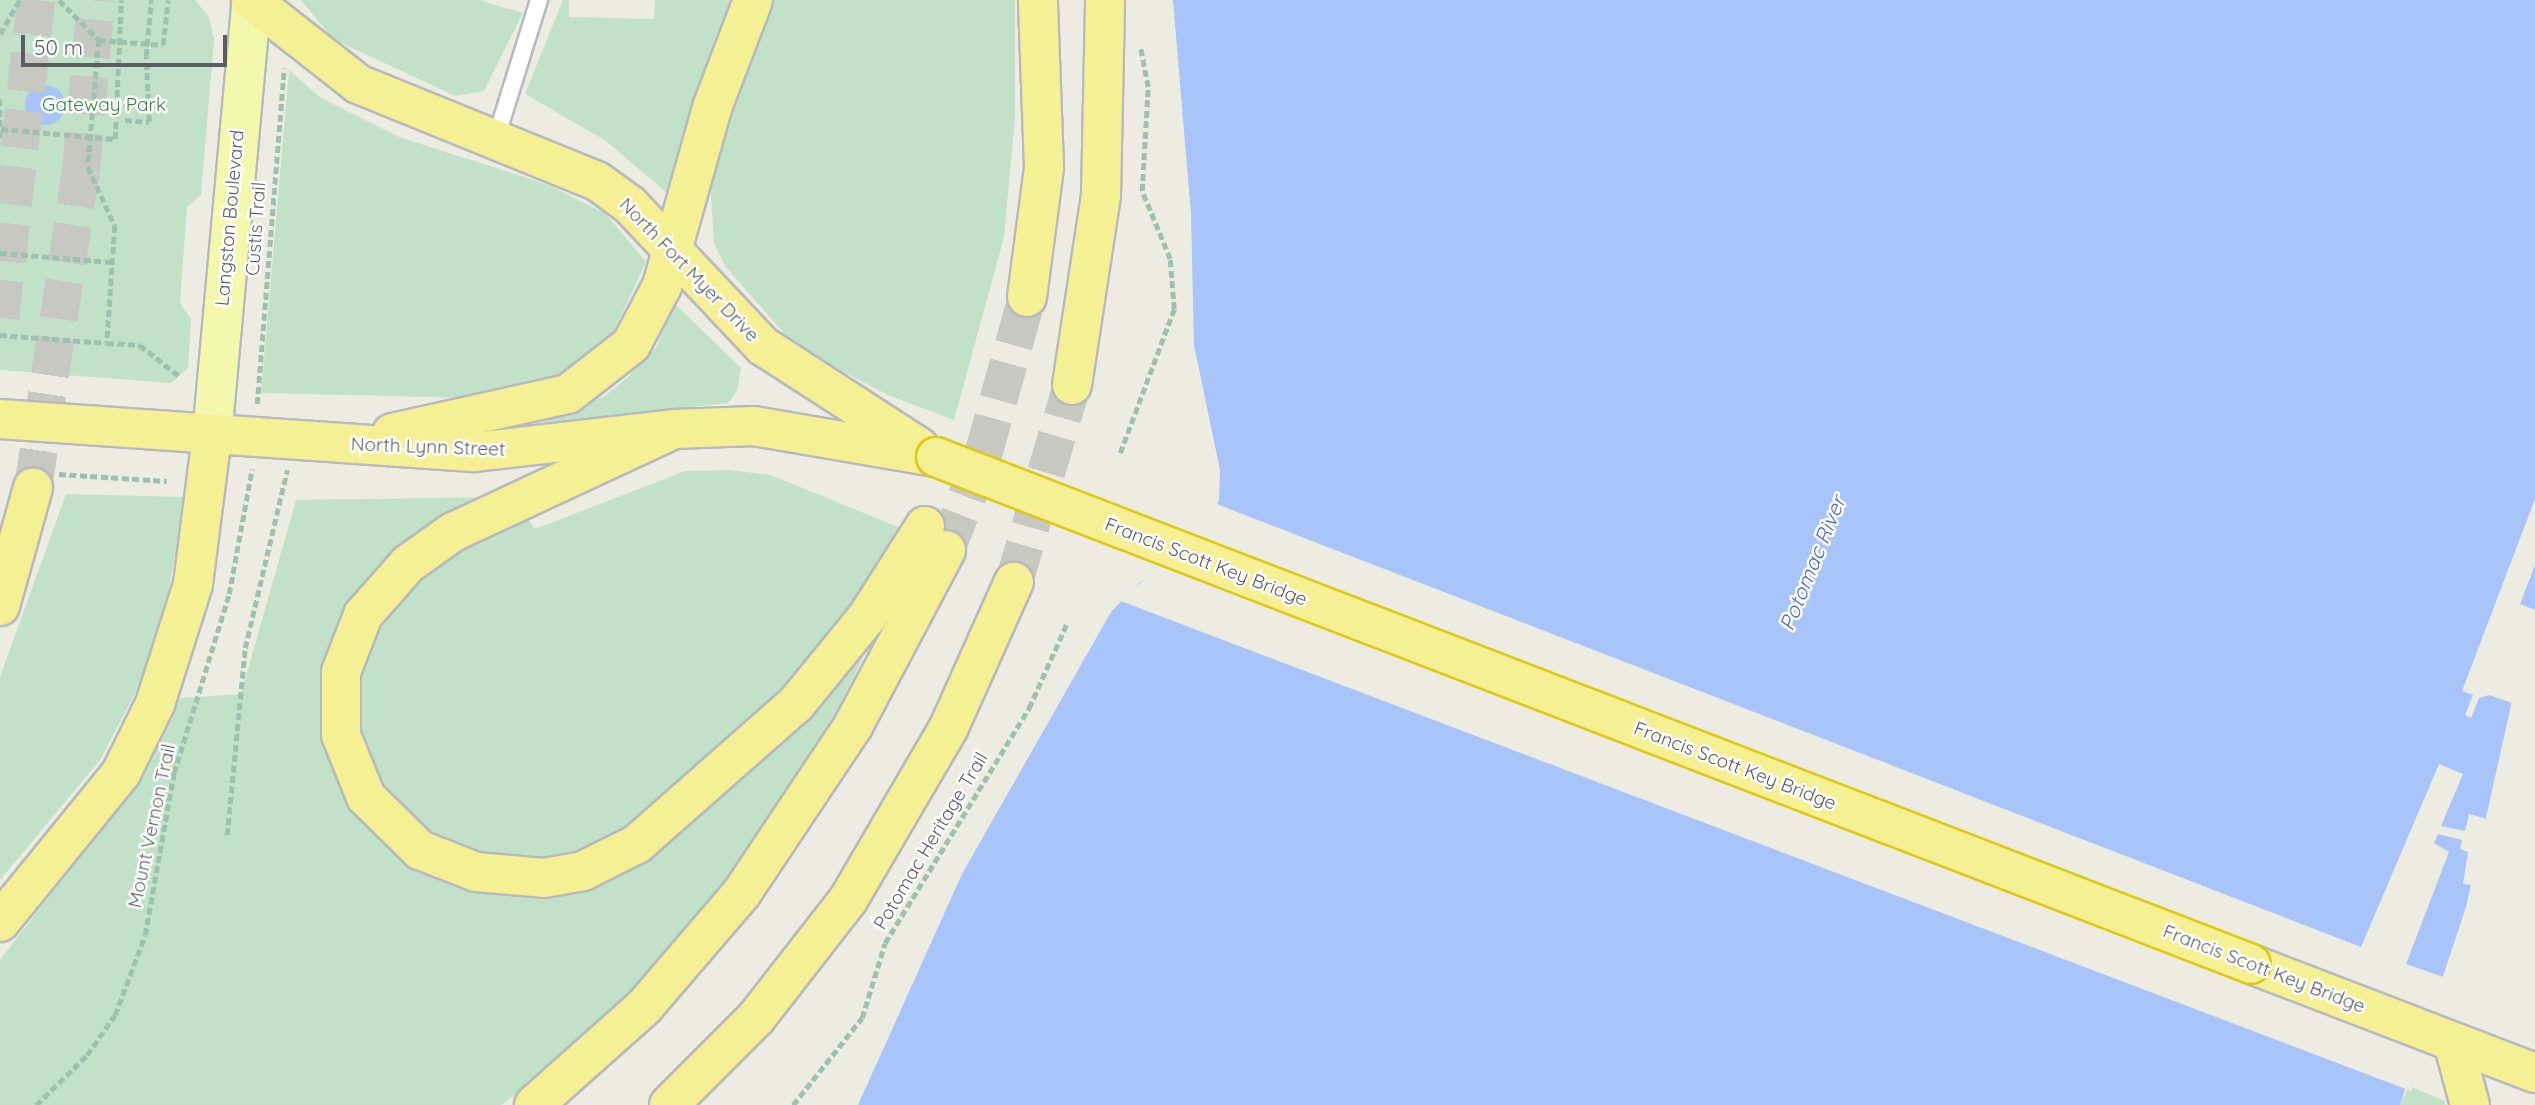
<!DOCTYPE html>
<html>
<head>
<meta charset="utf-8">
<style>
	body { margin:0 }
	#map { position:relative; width:2535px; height:1105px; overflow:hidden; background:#edece3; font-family:Quicksand,sans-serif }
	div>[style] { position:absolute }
	.green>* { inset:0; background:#c1e2c8 }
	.water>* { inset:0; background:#a8c4f8 }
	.round { border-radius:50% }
	.pier>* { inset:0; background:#edece3 }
	.highway-tunnel>* { height:38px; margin-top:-19px; transform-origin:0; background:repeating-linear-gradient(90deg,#c8c8c3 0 38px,transparent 0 57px) }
	.path>* { height:4.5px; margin-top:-2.25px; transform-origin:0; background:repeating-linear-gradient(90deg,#9cc2af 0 7px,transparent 0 10.5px) }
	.roads { filter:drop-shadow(2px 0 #b8b9be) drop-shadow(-2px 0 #b8b9be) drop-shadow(0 2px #b8b9be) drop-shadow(0 -2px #b8b9be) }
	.lane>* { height:16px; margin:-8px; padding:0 8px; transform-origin:8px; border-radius:8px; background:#fff }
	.primary>* { height:38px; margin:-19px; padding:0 19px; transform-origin:19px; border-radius:19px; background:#f4f8ad }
	.highway>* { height:38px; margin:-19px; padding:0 19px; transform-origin:19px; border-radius:19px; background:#f4f093 }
	.path-bridge>* { height:4.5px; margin-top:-2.25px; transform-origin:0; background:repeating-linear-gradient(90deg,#9cc2af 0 7px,transparent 0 10.5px) }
	.bridges { filter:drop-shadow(2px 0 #ddc912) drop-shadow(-2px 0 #ddc912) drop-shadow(0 2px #ddc912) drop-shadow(0 -2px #ddc912) }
	.highway-bridge>* { height:38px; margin:-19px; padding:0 19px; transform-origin:19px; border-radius:19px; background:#f4f093 }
	span { translate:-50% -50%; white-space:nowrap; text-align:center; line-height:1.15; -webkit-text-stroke:5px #fff; paint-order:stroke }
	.park-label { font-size:19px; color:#3c814e }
	.street-label { font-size:19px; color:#5b5d62 }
	.water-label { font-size:21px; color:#4d6bb9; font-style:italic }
	.scale { position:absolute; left:21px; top:35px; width:206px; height:32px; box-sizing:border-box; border:4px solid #5b5d62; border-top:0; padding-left:9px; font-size:21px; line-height:24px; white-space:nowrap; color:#5b5d62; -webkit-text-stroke:5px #fff; paint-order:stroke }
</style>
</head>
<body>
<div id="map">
	<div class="green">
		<i style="clip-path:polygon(0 0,195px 0,209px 17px,214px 40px,201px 195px,187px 207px,180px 303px,191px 319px,188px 368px,171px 383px,0 370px)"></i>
		<i style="clip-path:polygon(301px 0,479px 0,523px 13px,484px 91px,455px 96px,333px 39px)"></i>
		<i style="clip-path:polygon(563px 0,569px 0,569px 17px,654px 19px,655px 0,731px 0,667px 193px,606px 141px,525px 94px)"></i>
		<i style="clip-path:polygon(770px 0,1015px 0,1015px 118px,1004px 237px,954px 420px,888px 395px,796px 347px,725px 266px,714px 243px,710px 178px)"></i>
		<i style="clip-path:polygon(289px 70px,321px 98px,399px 137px,549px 185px,606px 214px,646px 262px,614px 331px,573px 374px,476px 398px,261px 393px)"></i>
		<i style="clip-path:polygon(673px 302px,741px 368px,737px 391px,728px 403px,538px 424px,605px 396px,628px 377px,657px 346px)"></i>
		<i style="clip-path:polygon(730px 470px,771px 475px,908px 531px,857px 616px,682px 794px,568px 862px,455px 851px,389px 806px,357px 735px,355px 683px,372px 632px,398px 597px,462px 539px,526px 516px,535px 529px,685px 471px)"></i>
		<i style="clip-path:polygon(66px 494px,186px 497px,166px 604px,139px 686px,100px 760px,0 880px,0 677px)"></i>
		<i style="clip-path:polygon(498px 497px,408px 550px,334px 740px,439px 874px,652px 851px,749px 773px,863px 658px,809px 767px,753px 855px,649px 978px,569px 1054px,501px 1105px,0 1105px,0 960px,148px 768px,180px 698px,241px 694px,296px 500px)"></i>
		<i style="clip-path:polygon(2409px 1086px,2445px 1101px,2446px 1105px,2400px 1105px)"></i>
	</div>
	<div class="water">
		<i style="clip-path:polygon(1173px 0,2535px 0,2535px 632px,2518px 674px,2466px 907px,2400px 1105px,858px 1105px,962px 874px,1111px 612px,1139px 583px,1175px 561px,1207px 527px,1219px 500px,1220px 470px,1194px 345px,1191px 214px)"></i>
		<i class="round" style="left:25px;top:85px;width:40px;height:40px"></i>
	</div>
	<div class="pier">
		<i style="clip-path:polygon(2535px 499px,2535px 565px,2520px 604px,2535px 610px,2535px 639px,2515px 704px,2489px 695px,2479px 698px,2471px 718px,2465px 715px,2473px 695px,2462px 691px)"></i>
		<i style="clip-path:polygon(1214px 503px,2361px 947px,2439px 764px,2463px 774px,2441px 826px,2465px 831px,2469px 814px,2487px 819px,2471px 885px,2463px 884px,2468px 852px,2460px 849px,2462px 840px,2438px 834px,2434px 843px,2449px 852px,2406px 964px,2446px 978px,2411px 1091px,1118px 600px,1173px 558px)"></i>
	</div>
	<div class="highway-tunnel">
		<i style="left:0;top:318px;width:320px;rotate:-83.5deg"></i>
		<i style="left:33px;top:488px;width:321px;rotate:-81.4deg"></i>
		<i style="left:81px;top:171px;width:172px;rotate:-85deg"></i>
		<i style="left:946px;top:550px;width:102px;rotate:-68.7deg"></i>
		<i style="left:983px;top:455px;width:164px;rotate:-74.4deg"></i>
		<i style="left:1014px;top:582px;width:205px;rotate:-73.6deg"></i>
	</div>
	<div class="path">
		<i style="left:59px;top:0;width:57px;rotate:45deg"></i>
		<i style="left:99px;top:40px;width:127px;rotate:95deg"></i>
		<i style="left:88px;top:167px;width:65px;rotate:65.4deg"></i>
		<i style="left:115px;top:226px;width:117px;rotate:93.9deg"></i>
		<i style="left:107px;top:343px;width:33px;rotate:3deg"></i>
		<i style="left:140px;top:345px;width:50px;rotate:38.5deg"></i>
		<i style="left:151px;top:2px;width:2px;rotate:-90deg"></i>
		<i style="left:0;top:34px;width:39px;rotate:-60deg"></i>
		<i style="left:99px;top:40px;width:64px;rotate:4.5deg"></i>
		<i style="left:163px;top:45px;width:45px;rotate:-83.7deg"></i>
		<i style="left:0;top:99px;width:40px;rotate:90deg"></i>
		<i style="left:125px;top:120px;width:24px;rotate:5deg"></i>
		<i style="left:149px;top:122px;width:66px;rotate:-92.6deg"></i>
		<i style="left:1px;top:129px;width:114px;rotate:5deg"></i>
		<i style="left:115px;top:139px;width:139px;rotate:-87.5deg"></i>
		<i style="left:0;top:253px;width:112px;rotate:4.6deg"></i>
		<i style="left:0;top:335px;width:107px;rotate:4.3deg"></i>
		<i style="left:257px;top:404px;width:337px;rotate:-85.4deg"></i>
		<i style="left:1120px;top:453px;width:154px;rotate:-69.4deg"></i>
		<i style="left:1174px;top:309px;width:50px;rotate:-94.6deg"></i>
		<i style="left:1170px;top:259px;width:74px;rotate:-112.4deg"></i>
		<i style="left:1142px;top:191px;width:104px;rotate:-86.7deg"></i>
		<i style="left:1148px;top:87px;width:42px;rotate:-101deg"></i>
		<i style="left:59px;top:474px;width:108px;rotate:3.7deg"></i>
		<i style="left:227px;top:835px;width:188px;rotate:-84.5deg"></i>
		<i style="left:245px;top:648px;width:183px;rotate:-76.7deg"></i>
		<i style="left:36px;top:1105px;width:71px;rotate:-44.4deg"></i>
		<i style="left:87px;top:1055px;width:49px;rotate:-55deg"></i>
		<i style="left:115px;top:1015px;width:85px;rotate:-69.4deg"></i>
		<i style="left:145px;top:935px;width:165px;rotate:-79.9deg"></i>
		<i style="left:174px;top:773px;width:187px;rotate:-72.9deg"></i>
		<i style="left:229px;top:594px;width:127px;rotate:-79.6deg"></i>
		<i style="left:793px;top:1105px;width:111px;rotate:-51.6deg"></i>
		<i style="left:862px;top:1018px;width:78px;rotate:-73deg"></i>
		<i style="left:885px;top:943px;width:276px;rotate:-58.5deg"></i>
		<i style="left:1029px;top:708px;width:93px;rotate:-65.9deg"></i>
	</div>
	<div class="roads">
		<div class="lane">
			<i style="left:496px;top:138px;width:145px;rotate:-72.7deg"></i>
		</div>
		<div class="primary">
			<i style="left:212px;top:436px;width:438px;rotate:-84.8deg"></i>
		</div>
		<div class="highway">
			<i style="left:251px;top:0;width:136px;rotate:38.1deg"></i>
			<i style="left:358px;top:84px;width:258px;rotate:22.1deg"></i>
			<i style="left:597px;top:181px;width:41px;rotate:36deg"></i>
			<i style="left:630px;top:205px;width:194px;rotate:46.7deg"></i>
			<i style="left:763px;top:346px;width:186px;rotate:32.9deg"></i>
			<i style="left:1027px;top:297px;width:131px;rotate:-82.5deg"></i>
			<i style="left:1044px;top:167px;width:167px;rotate:-92.1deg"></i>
			<i style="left:1072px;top:385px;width:192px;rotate:-81.3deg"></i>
			<i style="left:1101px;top:195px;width:195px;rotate:-88.8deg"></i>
			<i style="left:0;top:419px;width:476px;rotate:4deg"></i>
			<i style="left:475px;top:452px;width:200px;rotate:-6.6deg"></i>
			<i style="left:674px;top:429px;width:80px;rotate:-2.1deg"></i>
			<i style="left:754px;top:426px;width:185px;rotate:9.7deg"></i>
			<i style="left:674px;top:429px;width:244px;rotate:155deg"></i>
			<i style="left:453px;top:532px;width:55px;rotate:144.6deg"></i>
			<i style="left:408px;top:564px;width:68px;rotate:131.4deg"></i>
			<i style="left:363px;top:615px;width:61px;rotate:111.1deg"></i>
			<i style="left:341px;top:672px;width:63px;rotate:90deg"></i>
			<i style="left:341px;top:735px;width:67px;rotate:68deg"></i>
			<i style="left:366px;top:797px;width:76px;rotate:44.5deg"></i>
			<i style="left:420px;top:850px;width:60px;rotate:21.4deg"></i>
			<i style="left:476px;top:872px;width:68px;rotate:5deg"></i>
			<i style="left:544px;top:878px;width:40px;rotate:-10deg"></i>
			<i style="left:583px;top:871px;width:60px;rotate:-26.6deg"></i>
			<i style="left:637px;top:844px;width:212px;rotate:-41.4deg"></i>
			<i style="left:796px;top:704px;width:112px;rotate:-50.8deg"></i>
			<i style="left:867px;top:617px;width:108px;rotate:-57.5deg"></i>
			<i style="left:392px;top:433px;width:180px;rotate:-12.5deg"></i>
			<i style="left:568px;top:394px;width:80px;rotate:-37.9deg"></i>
			<i style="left:631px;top:345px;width:67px;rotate:-62.3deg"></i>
			<i style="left:662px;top:286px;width:188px;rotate:-74.3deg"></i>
			<i style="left:713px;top:105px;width:112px;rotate:-69.1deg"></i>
			<i style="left:0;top:606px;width:123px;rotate:-74.4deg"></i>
			<i style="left:0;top:922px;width:192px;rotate:-50.9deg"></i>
			<i style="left:121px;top:773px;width:77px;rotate:-63.8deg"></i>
			<i style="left:155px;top:704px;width:126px;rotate:-72.4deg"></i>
			<i style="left:193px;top:584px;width:149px;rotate:-82.7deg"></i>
			<i style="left:2251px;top:964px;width:304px;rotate:21deg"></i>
			<i style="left:2453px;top:1042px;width:65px;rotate:74.9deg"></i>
			<i style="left:534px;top:1105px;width:147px;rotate:-41.7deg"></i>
			<i style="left:644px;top:1007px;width:149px;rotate:-49.4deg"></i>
			<i style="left:741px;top:894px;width:202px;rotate:-56.3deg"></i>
			<i style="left:853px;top:726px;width:199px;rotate:-62.1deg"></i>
			<i style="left:669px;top:1105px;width:123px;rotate:-45deg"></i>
			<i style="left:756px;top:1018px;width:150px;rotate:-52.1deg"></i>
			<i style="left:848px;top:900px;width:200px;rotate:-59.7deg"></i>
			<i style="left:949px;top:727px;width:159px;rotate:-65.9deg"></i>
		</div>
	</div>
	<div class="path-bridge">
		<i style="left:146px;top:56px;width:54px;rotate:-84.7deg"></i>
	</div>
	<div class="bridges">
		<div class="highway-bridge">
			<i style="left:936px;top:457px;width:1409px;rotate:21.08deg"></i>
		</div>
	</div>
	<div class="park-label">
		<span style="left:104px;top:105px">Gateway Park</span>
	</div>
	<div class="street-label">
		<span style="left:230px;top:218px;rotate:-85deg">Langston Boulevard</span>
		<span style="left:256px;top:229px;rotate:-86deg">Custis Trail</span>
		<span style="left:689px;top:270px;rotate:46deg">North Fort Myer Drive</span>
		<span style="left:428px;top:447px;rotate:2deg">North Lynn Street</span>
		<span style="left:1206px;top:562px;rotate:21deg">Francis Scott Key Bridge</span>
		<span style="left:1735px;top:766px;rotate:21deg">Francis Scott Key Bridge</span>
		<span style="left:152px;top:826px;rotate:-78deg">Mount Vernon Trail</span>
		<span style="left:931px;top:841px;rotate:-59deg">Potomac Heritage Trail</span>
		<span style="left:2264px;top:969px;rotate:21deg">Francis Scott Key Bridge</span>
	</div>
	<div class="water-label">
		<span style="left:1812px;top:563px;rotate:-68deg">Potomac River</span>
	</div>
	<div class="scale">50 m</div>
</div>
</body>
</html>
